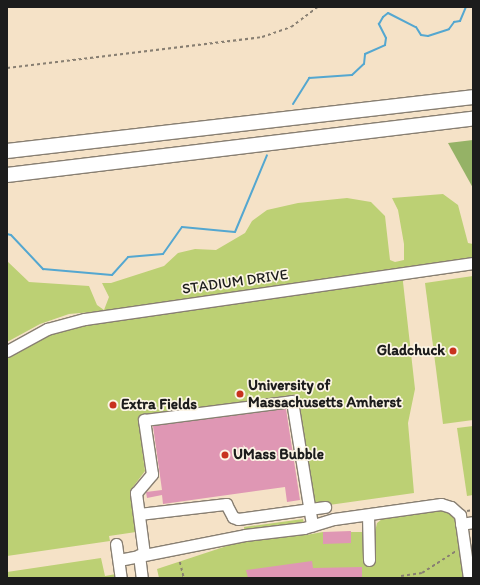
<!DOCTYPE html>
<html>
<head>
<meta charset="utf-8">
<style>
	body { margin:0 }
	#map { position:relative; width:480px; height:585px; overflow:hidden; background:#f5e2c7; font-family:Itim,sans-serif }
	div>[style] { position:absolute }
	.green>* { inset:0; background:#bcd074 }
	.forest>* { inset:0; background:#95b266 }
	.stream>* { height:2px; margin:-1px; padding:0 1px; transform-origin:1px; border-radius:1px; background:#54a7d0 }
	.building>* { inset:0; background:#df97b4 }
	.path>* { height:1.5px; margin-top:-0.75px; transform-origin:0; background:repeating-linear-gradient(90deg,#887f72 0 3px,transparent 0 6px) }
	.roads { filter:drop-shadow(1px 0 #887f72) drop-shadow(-1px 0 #887f72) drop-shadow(0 1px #887f72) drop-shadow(0 -1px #887f72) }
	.minor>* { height:11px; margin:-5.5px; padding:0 5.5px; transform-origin:5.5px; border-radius:5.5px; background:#fff }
	.major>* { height:14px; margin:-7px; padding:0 7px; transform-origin:7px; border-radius:7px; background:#fff }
	.dots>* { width:11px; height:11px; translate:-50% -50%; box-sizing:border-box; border:2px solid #fcf5e5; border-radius:50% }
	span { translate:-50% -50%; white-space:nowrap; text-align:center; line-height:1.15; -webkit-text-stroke:3.5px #fcf5e5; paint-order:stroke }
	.street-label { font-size:15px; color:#1c1c1c }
	.poi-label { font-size:15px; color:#1c1c1c; font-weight:700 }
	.right { translate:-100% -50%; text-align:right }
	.left { translate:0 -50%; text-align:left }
	.frame { position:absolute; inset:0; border:8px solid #1c1c1c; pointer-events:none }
</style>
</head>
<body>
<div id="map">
	<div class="green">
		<i style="clip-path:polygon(443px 194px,458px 205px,468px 243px,473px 244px,473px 258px,103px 311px,69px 314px,40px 324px,7px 342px,7px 261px,29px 282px,89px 286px,97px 305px,104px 310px,109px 297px,102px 283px,111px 283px,164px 266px,178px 253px,195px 249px,216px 250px,245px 233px,252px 221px,267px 210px,298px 203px,347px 198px,371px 202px,385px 216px,390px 260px,395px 262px,404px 260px,404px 244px,398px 210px,392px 198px)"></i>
		<i style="clip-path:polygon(402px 273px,415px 389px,408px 423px,414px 493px,315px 507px,298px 394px,138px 417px,145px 471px,130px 491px,136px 532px,109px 536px,110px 541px,7px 556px,7px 357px,77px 321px)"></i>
		<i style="clip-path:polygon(473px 276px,473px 420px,443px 424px,425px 283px)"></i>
		<i style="clip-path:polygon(473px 426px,473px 495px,467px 496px,457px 428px)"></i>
		<i style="clip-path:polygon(432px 509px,446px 509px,456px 516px,466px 578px,159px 578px,157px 569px,245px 540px,244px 527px,303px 519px,306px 535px,323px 532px,375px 532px,377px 523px,386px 516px)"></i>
		<i style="clip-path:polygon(101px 558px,105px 576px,116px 574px,117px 578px,7px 578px,7px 572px)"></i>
	</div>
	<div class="forest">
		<i style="clip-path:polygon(473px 140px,473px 188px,448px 143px)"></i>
	</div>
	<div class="stream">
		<i style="left:293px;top:104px;width:31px;rotate:-58deg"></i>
		<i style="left:309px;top:78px;width:43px;rotate:-4deg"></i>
		<i style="left:352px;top:75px;width:16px;rotate:-43deg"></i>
		<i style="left:364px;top:64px;width:10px;rotate:-84deg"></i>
		<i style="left:365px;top:54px;width:22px;rotate:-24deg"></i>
		<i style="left:385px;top:45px;width:7px;rotate:-82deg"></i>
		<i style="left:386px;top:38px;width:16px;rotate:-117deg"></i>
		<i style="left:379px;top:24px;width:8px;rotate:-60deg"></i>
		<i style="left:383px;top:17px;width:6px;rotate:-39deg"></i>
		<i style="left:388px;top:13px;width:31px;rotate:27deg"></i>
		<i style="left:416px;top:27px;width:9px;rotate:58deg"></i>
		<i style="left:421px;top:35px;width:7px;rotate:8deg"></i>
		<i style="left:428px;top:36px;width:22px;rotate:-18deg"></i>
		<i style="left:449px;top:29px;width:9px;rotate:-54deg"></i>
		<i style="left:454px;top:22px;width:6px;rotate:-9deg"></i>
		<i style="left:460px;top:21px;width:15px;rotate:-67deg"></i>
		<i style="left:7px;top:234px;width:4px;rotate:14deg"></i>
		<i style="left:11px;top:235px;width:47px;rotate:46.7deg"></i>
		<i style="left:43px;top:269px;width:69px;rotate:5deg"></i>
		<i style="left:112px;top:275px;width:24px;rotate:-48deg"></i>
		<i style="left:128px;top:257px;width:35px;rotate:-5deg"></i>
		<i style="left:163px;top:254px;width:33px;rotate:-55deg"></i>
		<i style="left:182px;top:227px;width:53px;rotate:5.4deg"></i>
		<i style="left:235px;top:232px;width:83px;rotate:-67.4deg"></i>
	</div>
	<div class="building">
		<i style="clip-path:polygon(286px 409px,300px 500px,287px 502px,285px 487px,163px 504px,162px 495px,147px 498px,146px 492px,162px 490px,153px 426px)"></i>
		<i style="clip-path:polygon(351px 531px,351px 543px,323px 544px,323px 532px)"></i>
		<i style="clip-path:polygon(312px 561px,313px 568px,362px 567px,362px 578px,248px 578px,246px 570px)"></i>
	</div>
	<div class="path">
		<i style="left:7px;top:68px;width:257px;rotate:-6.9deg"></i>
		<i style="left:262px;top:37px;width:31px;rotate:-19deg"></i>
		<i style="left:291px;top:27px;width:34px;rotate:-37deg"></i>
		<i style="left:467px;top:511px;width:6px;rotate:-9deg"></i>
		<i style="left:180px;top:562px;width:16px;rotate:76deg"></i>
		<i style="left:401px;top:576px;width:21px;rotate:-8deg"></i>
		<i style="left:422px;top:573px;width:40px;rotate:-32.9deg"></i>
	</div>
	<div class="roads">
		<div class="minor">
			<i style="left:7px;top:351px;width:46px;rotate:-28.8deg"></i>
			<i style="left:47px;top:329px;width:39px;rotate:-15deg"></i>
			<i style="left:85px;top:319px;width:392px;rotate:-8.2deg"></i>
			<i style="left:139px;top:514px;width:88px;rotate:-6.6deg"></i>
			<i style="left:226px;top:504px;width:15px;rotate:62deg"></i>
			<i style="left:233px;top:517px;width:5px;rotate:22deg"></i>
			<i style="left:238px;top:519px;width:88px;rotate:-7.9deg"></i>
			<i style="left:368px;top:515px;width:45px;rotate:88.7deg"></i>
			<i style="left:461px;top:524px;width:12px;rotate:-9deg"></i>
			<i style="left:116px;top:544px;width:34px;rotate:82deg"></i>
			<i style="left:144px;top:554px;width:62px;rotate:-97.5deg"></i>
			<i style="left:136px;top:493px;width:25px;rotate:-50deg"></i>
			<i style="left:152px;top:474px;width:55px;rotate:-98.4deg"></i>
			<i style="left:144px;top:420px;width:149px;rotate:-7.3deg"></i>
			<i style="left:292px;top:401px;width:126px;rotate:80.8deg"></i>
			<i style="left:139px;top:555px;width:23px;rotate:83deg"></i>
			<i style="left:119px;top:560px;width:128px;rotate:-11.2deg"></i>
			<i style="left:245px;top:535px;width:59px;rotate:-6.8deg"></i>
			<i style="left:304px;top:528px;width:31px;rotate:-17deg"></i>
			<i style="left:334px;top:519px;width:108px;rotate:-8deg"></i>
			<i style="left:441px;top:504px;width:10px;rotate:17deg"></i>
			<i style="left:451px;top:507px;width:12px;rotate:42deg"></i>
			<i style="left:460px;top:515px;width:64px;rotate:81.9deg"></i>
		</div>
		<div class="major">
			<i style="left:7px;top:151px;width:469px;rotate:-6.6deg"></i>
			<i style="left:7px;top:175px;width:469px;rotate:-6.9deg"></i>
		</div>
	</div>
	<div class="dots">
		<i style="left:453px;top:351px;background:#c8321e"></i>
		<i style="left:240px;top:394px;background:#c8321e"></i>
		<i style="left:113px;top:405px;background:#c8321e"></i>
		<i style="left:225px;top:455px;background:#c8321e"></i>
	</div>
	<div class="street-label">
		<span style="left:235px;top:282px;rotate:-8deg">STADIUM DRIVE</span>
	</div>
	<div class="poi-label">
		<span class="right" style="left:445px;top:351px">Gladchuck</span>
		<span class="left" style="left:248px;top:394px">University of<br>Massachusetts Amherst</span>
		<span class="left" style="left:121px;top:405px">Extra Fields</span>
		<span class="left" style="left:233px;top:455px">UMass Bubble</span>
	</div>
	<div class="frame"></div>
</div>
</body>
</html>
